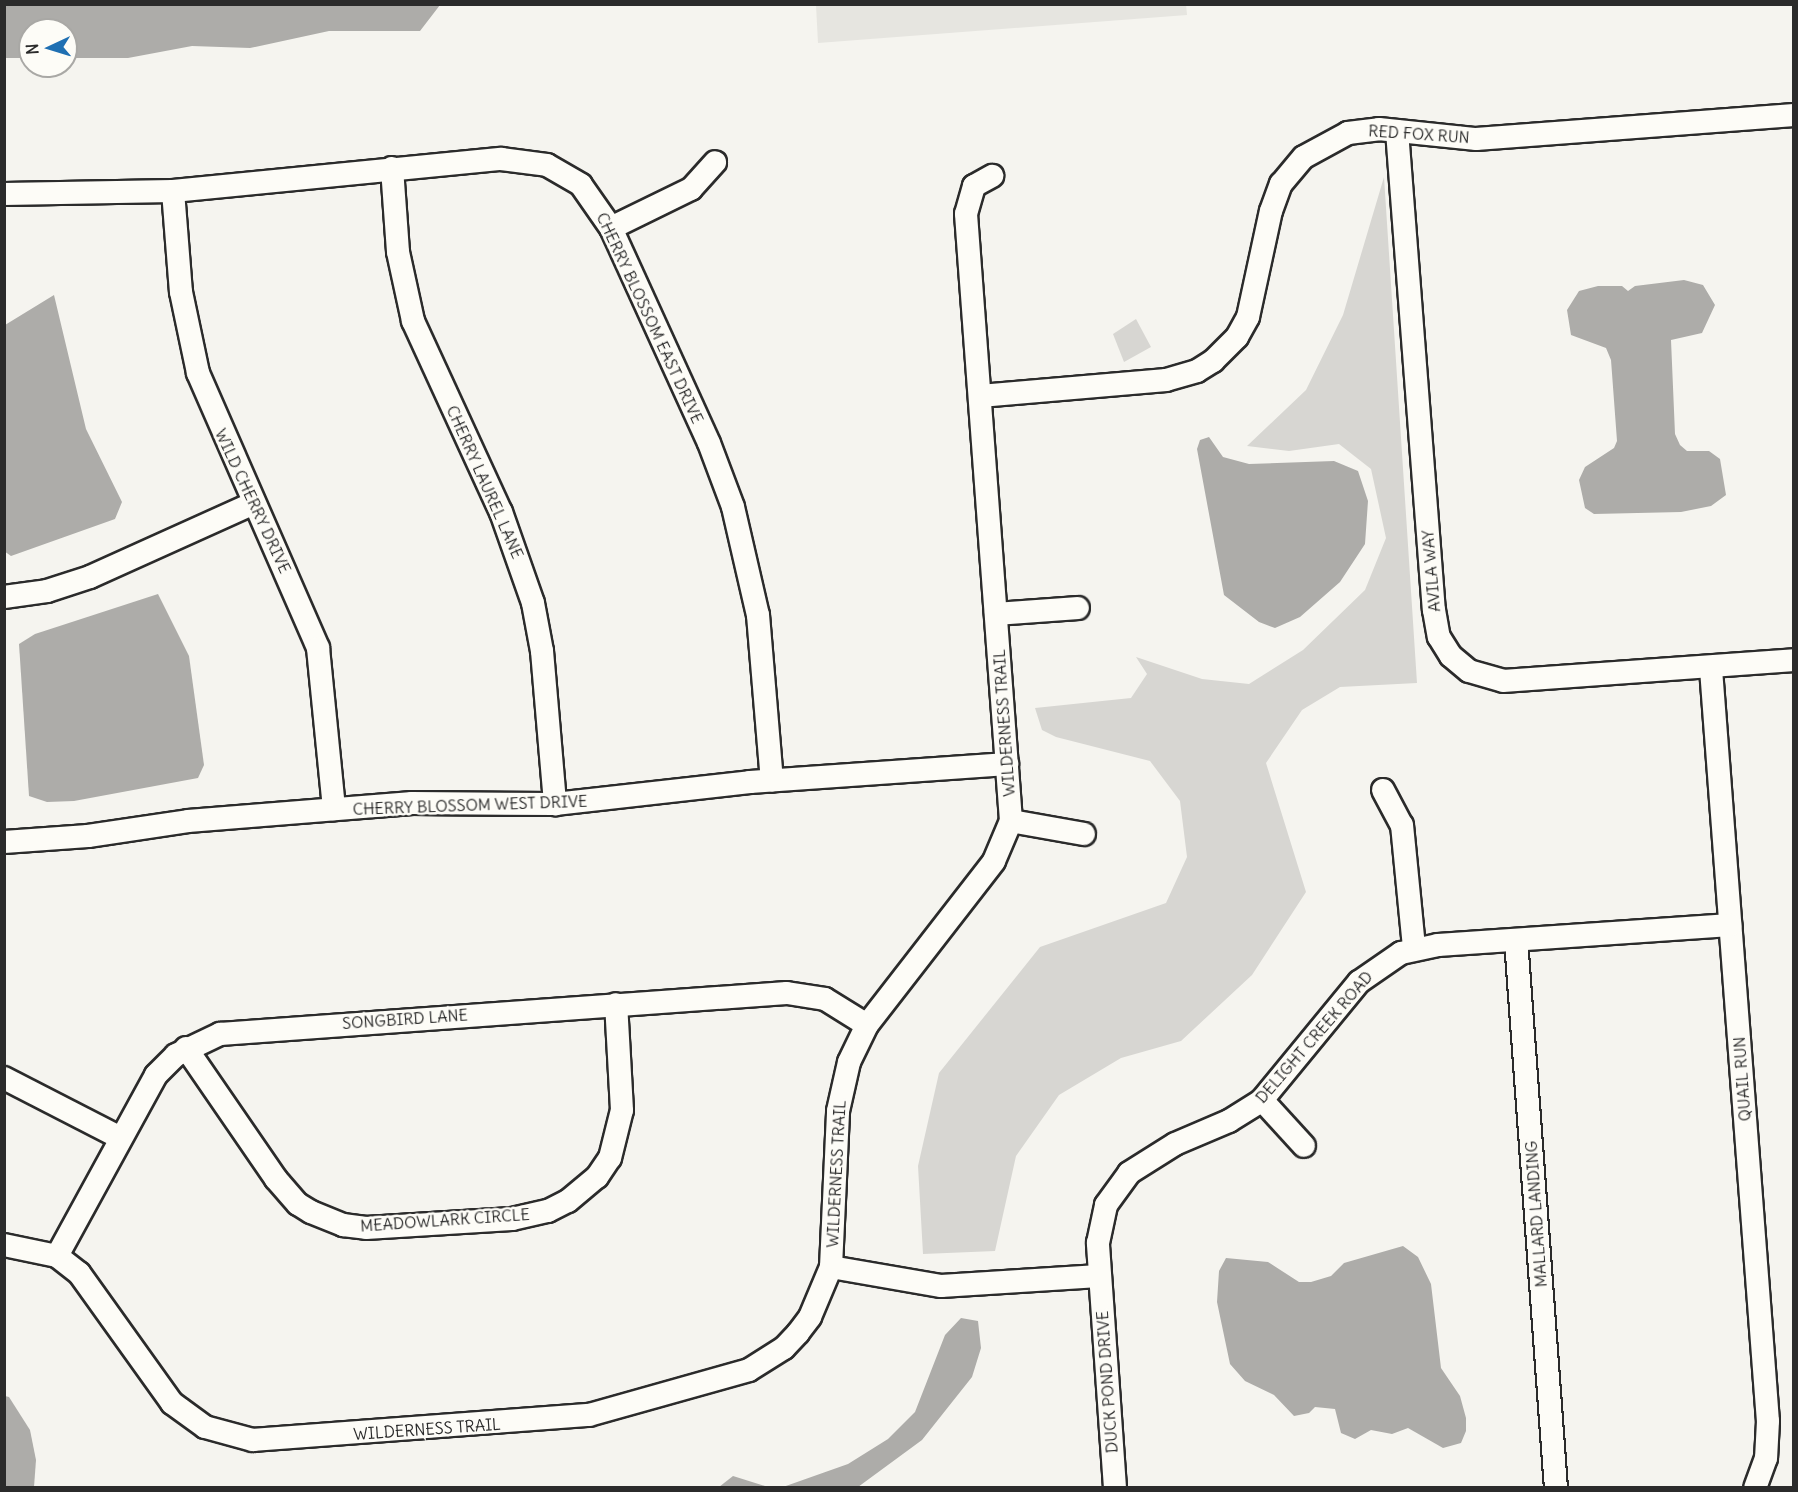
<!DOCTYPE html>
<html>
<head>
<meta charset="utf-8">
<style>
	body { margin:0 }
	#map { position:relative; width:1798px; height:1492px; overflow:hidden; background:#f5f4ef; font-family:Delius,sans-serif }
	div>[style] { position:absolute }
	.built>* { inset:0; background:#e6e5e0 }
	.green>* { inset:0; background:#d7d6d2 }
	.water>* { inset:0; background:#adaca9 }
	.roads { filter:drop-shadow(2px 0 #2b2b2b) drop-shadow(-2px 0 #2b2b2b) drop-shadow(0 2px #2b2b2b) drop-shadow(0 -2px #2b2b2b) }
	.minor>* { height:22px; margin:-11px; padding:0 11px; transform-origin:11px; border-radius:11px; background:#fdfcf7 }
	span { translate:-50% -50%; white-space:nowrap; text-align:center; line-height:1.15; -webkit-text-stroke:5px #fdfcf7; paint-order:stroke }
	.street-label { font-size:16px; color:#2b2b2b }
	.frame { position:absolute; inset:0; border:6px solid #2b2b2b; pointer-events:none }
	.north { position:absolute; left:18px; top:18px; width:60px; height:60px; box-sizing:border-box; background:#fdfcf7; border:2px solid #a9a8a5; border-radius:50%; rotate:266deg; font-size:16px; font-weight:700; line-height:24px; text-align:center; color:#2b2b2b }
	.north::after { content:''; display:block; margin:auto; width:21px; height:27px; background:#1f6fb2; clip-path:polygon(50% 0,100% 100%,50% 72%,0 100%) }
</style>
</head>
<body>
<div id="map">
	<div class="built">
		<i style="clip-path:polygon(1186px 4px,1187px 15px,818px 43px,816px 5px)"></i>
	</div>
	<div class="green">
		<i style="clip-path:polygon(1384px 177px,1417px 683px,1340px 687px,1302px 710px,1266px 763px,1306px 892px,1252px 975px,1181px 1041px,1121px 1058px,1059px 1095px,1016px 1156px,995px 1251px,923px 1254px,918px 1166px,939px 1073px,1040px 947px,1166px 903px,1187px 857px,1180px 801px,1150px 761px,1056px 737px,1042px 730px,1035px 708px,1131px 698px,1147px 674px,1136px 657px,1202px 679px,1249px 684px,1303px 650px,1365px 590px,1386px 538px,1371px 469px,1339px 444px,1289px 451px,1247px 446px,1306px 390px,1343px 315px)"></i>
		<i style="clip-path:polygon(1136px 319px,1151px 347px,1124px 362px,1113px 334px)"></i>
	</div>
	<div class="water">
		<i style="clip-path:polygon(4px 5px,5px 4px,440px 5px,420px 31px,329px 31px,250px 48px,192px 46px,128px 58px,66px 58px,66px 30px,30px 30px,30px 58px,5px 58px)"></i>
		<i style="clip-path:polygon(1684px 280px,1703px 285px,1715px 305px,1702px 333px,1671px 340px,1675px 434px,1680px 445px,1687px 451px,1709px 451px,1720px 459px,1726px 495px,1711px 506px,1681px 512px,1594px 514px,1585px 508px,1579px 480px,1585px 467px,1614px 448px,1617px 441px,1611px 360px,1606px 348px,1571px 335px,1567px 310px,1579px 291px,1598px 286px,1622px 286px,1628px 291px,1635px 286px)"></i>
		<i style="clip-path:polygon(54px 295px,86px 429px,122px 502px,115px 519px,11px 556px,4px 551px,5px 325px)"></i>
		<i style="clip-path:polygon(1209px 437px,1223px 457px,1249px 464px,1334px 461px,1358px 471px,1368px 501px,1365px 544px,1340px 582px,1300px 617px,1275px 628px,1259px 622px,1224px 595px,1197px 449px,1200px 440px)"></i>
		<i style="clip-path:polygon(158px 594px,189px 656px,204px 765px,198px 778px,74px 801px,47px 802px,29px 796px,19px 644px,35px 634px)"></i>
		<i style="clip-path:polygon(1403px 1246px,1418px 1257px,1431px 1284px,1441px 1368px,1460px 1396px,1466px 1418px,1466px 1431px,1461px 1443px,1443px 1448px,1408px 1428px,1392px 1434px,1371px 1430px,1355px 1439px,1341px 1433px,1335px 1409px,1315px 1407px,1309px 1413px,1294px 1416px,1274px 1395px,1245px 1381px,1230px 1364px,1217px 1302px,1219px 1271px,1226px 1258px,1268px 1262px,1299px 1282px,1311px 1282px,1331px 1276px,1344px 1263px)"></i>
		<i style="clip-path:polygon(961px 1318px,978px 1321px,981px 1348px,972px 1377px,922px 1440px,858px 1487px,783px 1487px,848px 1464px,888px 1439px,915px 1412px,945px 1335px)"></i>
		<i style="clip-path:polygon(5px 1396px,9px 1397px,30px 1430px,36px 1460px,34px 1487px,5px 1487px)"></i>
		<i style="clip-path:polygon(733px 1476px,765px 1486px,767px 1487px,719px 1487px)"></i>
	</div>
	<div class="roads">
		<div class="minor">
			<i style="left:1397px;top:131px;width:480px;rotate:85.6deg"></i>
			<i style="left:1434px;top:610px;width:27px;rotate:80deg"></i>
			<i style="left:1439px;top:637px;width:22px;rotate:58deg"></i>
			<i style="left:1451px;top:656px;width:23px;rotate:40deg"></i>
			<i style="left:1469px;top:671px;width:35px;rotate:16deg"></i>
			<i style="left:1503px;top:681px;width:292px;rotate:-4.1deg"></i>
			<i style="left:392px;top:168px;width:84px;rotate:85.9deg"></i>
			<i style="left:398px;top:252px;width:71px;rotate:77.7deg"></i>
			<i style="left:413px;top:321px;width:210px;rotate:65.3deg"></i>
			<i style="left:501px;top:512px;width:96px;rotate:70.6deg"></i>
			<i style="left:533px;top:603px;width:49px;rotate:79.4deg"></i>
			<i style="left:542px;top:651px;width:154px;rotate:85.1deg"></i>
			<i style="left:173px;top:191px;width:101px;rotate:85.5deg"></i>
			<i style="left:181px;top:292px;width:83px;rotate:78.1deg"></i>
			<i style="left:198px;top:373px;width:300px;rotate:66.4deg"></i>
			<i style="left:318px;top:648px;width:162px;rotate:84.3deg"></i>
			<i style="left:4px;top:194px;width:169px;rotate:-1deg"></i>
			<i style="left:173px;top:191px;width:330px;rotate:-5.6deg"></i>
			<i style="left:501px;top:159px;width:46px;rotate:7.4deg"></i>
			<i style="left:547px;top:165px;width:39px;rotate:30deg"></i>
			<i style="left:581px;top:185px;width:52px;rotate:55.1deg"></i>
			<i style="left:611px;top:228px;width:236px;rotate:65.5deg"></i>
			<i style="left:709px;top:443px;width:68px;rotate:69.4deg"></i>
			<i style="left:733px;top:507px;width:111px;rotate:77deg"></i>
			<i style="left:758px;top:615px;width:166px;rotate:85.2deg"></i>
			<i style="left:611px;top:228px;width:89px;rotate:-26deg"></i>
			<i style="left:691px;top:189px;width:36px;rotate:-48deg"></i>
			<i style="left:980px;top:396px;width:187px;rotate:-4.9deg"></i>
			<i style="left:1166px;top:380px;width:32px;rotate:-16deg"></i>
			<i style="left:1197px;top:371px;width:19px;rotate:-32deg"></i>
			<i style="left:1213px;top:361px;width:34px;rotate:-45deg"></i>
			<i style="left:1237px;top:337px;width:23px;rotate:-61deg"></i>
			<i style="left:1248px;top:317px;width:108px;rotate:-77.8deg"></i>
			<i style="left:1271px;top:211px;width:29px;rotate:-70deg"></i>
			<i style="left:1281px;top:184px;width:35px;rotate:-50deg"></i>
			<i style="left:1304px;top:157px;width:50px;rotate:-28.6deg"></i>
			<i style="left:1348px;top:133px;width:31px;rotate:-7deg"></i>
			<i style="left:1379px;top:129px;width:98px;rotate:5.9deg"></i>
			<i style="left:1476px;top:139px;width:319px;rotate:-4.3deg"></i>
			<i style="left:4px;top:597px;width:43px;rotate:-7.9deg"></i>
			<i style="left:47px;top:591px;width:45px;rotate:-18deg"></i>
			<i style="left:90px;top:577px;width:180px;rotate:-24.3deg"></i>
			<i style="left:996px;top:614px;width:82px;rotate:-4.2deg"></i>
			<i style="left:1711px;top:669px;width:754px;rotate:85.67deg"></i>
			<i style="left:1768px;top:1421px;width:37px;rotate:93deg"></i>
			<i style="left:1766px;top:1458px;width:32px;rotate:110deg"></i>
			<i style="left:1383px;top:790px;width:40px;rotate:62deg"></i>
			<i style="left:1402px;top:825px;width:124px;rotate:84.4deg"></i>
			<i style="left:1011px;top:821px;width:74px;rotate:10.1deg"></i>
			<i style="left:4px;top:842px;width:84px;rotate:-4.1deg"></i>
			<i style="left:88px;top:836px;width:101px;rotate:-8.5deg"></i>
			<i style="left:188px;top:821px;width:225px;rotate:-4.6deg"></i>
			<i style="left:412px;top:803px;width:143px;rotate:0.4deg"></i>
			<i style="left:555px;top:804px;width:196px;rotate:-6.4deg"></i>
			<i style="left:750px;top:782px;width:258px;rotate:-4deg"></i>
			<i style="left:1516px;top:940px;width:549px;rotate:85.83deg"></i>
			<i style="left:186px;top:1048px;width:159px;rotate:55.5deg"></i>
			<i style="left:276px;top:1179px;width:33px;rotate:49deg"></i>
			<i style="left:298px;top:1204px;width:15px;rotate:32deg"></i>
			<i style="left:311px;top:1212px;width:35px;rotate:22deg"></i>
			<i style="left:343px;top:1225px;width:23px;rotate:7deg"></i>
			<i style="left:366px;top:1228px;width:146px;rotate:-3.5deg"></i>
			<i style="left:512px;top:1219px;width:37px;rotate:-13deg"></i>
			<i style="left:548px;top:1211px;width:22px;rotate:-27deg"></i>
			<i style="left:568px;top:1201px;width:38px;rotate:-40deg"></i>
			<i style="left:597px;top:1177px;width:23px;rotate:-56deg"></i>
			<i style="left:610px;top:1158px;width:49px;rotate:-76deg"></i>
			<i style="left:622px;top:1110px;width:106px;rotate:-93.2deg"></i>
			<i style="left:4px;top:1078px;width:129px;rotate:27.2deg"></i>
			<i style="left:1262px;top:1100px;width:62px;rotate:47.6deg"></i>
			<i style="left:4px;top:1245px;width:54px;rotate:11.7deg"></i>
			<i style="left:57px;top:1256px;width:28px;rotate:38deg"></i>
			<i style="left:79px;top:1273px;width:160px;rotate:54.4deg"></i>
			<i style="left:172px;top:1403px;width:41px;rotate:36deg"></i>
			<i style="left:205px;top:1427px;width:50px;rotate:15.2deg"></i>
			<i style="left:253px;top:1440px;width:337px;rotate:-4.3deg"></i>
			<i style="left:589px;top:1415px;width:166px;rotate:-15.7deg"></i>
			<i style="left:749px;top:1370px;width:41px;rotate:-32.2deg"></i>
			<i style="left:784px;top:1348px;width:21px;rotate:-47deg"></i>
			<i style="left:798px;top:1333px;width:20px;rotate:-53deg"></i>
			<i style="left:810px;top:1317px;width:54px;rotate:-67.2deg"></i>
			<i style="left:831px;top:1267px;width:156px;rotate:-87.4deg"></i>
			<i style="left:838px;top:1111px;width:50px;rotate:-77.3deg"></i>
			<i style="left:849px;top:1062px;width:41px;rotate:-64.1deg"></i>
			<i style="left:867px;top:1025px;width:207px;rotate:-52.2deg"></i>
			<i style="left:994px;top:861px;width:43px;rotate:-67deg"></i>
			<i style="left:1011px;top:821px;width:609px;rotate:-94.24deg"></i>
			<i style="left:966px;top:214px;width:29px;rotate:-74deg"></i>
			<i style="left:974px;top:186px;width:21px;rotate:-29deg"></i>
			<i style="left:57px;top:1256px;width:206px;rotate:-61.3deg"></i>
			<i style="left:156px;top:1075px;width:28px;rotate:-45deg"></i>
			<i style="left:176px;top:1055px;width:49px;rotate:-25.5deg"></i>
			<i style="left:220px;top:1034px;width:568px;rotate:-4.14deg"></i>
			<i style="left:787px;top:993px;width:38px;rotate:9deg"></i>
			<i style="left:825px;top:999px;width:49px;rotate:31.8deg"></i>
			<i style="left:831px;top:1267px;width:112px;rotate:9.8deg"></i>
			<i style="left:941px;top:1286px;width:158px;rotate:-3.6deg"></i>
			<i style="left:1115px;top:1488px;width:246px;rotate:-94deg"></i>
			<i style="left:1098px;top:1243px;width:39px;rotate:-78deg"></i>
			<i style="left:1106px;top:1205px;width:39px;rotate:-54deg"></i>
			<i style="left:1129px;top:1173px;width:54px;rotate:-32.2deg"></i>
			<i style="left:1175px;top:1144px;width:59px;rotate:-23.1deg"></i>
			<i style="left:1229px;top:1121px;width:39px;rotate:-32deg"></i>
			<i style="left:1262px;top:1100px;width:153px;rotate:-50.6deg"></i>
			<i style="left:1359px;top:982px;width:51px;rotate:-34.6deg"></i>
			<i style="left:1401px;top:953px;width:38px;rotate:-12deg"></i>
			<i style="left:1438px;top:945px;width:293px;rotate:-3.9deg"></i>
		</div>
	</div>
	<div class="street-label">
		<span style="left:1419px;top:134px;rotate:4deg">RED FOX RUN</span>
		<span style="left:650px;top:318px;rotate:65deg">CHERRY BLOSSOM EAST DRIVE</span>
		<span style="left:485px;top:482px;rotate:66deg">CHERRY LAUREL LANE</span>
		<span style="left:253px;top:501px;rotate:65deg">WILD CHERRY DRIVE</span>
		<span style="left:1431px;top:571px;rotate:-95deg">AVILA WAY</span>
		<span style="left:1004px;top:723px;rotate:-94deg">WILDERNESS TRAIL</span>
		<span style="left:470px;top:805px;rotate:-2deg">CHERRY BLOSSOM WEST DRIVE</span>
		<span style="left:405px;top:1019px;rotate:-4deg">SONGBIRD LANE</span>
		<span style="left:1314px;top:1037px;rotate:-49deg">DELIGHT CREEK ROAD</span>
		<span style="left:1742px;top:1079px;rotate:-94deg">QUAIL RUN</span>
		<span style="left:836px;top:1174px;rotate:-87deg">WILDERNESS TRAIL</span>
		<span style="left:1536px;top:1214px;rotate:-94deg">MALLARD LANDING</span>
		<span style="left:445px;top:1220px;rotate:-4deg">MEADOWLARK CIRCLE</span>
		<span style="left:1107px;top:1382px;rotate:-94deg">DUCK POND DRIVE</span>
		<span style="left:427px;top:1429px;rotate:-4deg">WILDERNESS TRAIL</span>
	</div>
	<div class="frame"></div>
	<div class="north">N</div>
</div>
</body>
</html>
